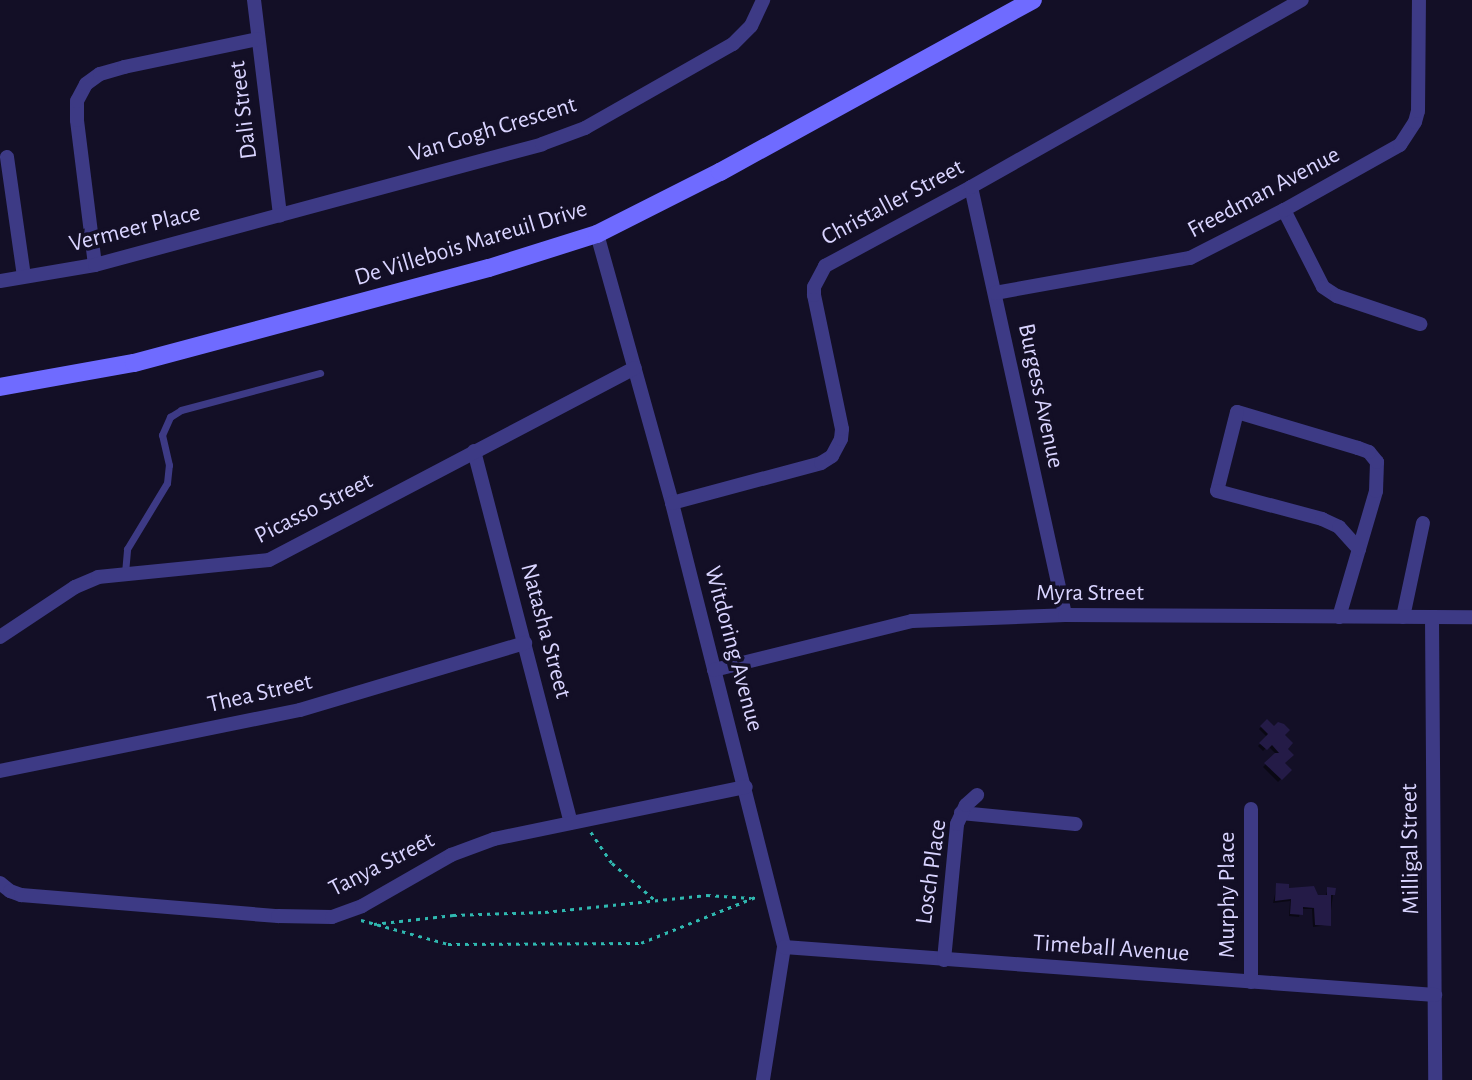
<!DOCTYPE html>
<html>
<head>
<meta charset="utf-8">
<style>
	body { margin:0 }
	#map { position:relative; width:1472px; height:1080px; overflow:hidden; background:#130f26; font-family:"Alegreya Sans",sans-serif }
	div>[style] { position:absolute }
	.shadow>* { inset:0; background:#0007 }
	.building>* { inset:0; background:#241b47 }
	.path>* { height:2.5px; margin-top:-1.25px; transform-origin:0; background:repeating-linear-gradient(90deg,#2fb8b0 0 3.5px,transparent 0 8.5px) }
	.service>* { height:7px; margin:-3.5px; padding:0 3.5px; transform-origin:3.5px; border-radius:3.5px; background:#3d3a85 }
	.minor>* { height:14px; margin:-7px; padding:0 7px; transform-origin:7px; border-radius:7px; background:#3d3a85 }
	.secondary>* { height:18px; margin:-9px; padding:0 9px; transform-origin:9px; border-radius:9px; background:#6f6bff }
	span { translate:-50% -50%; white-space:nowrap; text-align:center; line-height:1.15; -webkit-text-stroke:7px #130f26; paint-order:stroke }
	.street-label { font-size:24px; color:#d9d4ff }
</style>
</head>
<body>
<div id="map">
	<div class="shadow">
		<i style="clip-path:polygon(1267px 721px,1283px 735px,1283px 763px,1290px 770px,1278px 782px,1263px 767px,1276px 754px,1268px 746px,1263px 751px,1258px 746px,1267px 737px,1259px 729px)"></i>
		<i style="clip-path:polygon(1277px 885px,1287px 890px,1317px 896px,1325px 897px,1328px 889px,1333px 895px,1329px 925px,1313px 927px,1312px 909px,1301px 909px,1299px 917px,1289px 916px,1290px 901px,1273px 903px)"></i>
	</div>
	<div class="building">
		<i style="clip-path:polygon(1267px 719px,1274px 726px,1278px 722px,1284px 724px,1290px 730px,1285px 735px,1293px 743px,1288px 749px,1294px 755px,1285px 763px,1292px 770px,1282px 780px,1264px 763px,1275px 753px,1279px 753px,1272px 745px,1267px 750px,1259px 743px,1268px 734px,1260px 726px)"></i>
		<i style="clip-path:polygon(1276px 883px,1289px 884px,1289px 888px,1314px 886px,1318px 895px,1327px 895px,1327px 887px,1336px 888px,1335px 895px,1331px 895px,1331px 926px,1315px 925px,1314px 908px,1303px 907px,1303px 915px,1290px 914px,1291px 899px,1275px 901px)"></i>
	</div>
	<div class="path">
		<i style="left:591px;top:832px;width:37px;rotate:56deg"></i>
		<i style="left:612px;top:863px;width:57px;rotate:40.7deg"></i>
		<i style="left:361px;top:920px;width:90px;rotate:15.4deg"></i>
		<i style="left:448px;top:944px;width:193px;rotate:-0.3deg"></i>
		<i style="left:641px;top:943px;width:126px;rotate:-21.9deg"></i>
		<i style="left:374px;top:924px;width:80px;rotate:-6.5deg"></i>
		<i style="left:453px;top:915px;width:92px;rotate:-1.9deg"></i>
		<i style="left:545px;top:912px;width:163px;rotate:-6deg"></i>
		<i style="left:707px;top:895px;width:44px;rotate:3.9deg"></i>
	</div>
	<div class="service">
		<i style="left:125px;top:573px;width:24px;rotate:-85deg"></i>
		<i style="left:127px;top:549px;width:77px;rotate:-58.8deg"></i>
		<i style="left:167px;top:483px;width:18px;rotate:-84deg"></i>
		<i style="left:169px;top:465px;width:31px;rotate:-103deg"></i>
		<i style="left:162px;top:435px;width:20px;rotate:-66deg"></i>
		<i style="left:170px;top:417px;width:13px;rotate:-32deg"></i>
		<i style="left:181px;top:410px;width:144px;rotate:-14.9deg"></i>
	</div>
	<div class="minor">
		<i style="left:254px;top:0;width:217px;rotate:83.1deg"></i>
		<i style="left:7px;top:157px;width:120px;rotate:81.9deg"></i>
		<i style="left:971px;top:187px;width:438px;rotate:77.6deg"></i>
		<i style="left:1284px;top:210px;width:86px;rotate:63.1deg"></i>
		<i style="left:1323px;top:287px;width:17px;rotate:33deg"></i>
		<i style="left:1337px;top:296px;width:88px;rotate:18.6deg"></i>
		<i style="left:597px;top:234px;width:279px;rotate:74.4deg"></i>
		<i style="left:672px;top:503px;width:458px;rotate:75.8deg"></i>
		<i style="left:784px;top:947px;width:135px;rotate:99deg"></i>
		<i style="left:95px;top:265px;width:146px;rotate:-97.1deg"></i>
		<i style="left:77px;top:120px;width:19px;rotate:-90deg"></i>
		<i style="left:77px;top:101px;width:19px;rotate:-62deg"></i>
		<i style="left:86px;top:84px;width:17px;rotate:-36deg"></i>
		<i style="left:100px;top:74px;width:25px;rotate:-16deg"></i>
		<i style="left:124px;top:67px;width:137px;rotate:-11.8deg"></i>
		<i style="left:0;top:281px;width:96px;rotate:-9.6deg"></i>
		<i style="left:95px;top:265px;width:463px;rotate:-15.1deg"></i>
		<i style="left:542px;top:144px;width:46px;rotate:-20.4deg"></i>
		<i style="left:585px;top:128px;width:170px;rotate:-29.6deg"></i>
		<i style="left:733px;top:44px;width:25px;rotate:-45deg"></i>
		<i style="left:751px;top:26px;width:29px;rotate:-65deg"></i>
		<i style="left:995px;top:293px;width:198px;rotate:-10.2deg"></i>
		<i style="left:1190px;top:258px;width:106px;rotate:-27.1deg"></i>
		<i style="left:1284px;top:210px;width:133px;rotate:-29.3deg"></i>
		<i style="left:1400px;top:145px;width:27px;rotate:-57deg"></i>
		<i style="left:1415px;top:122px;width:11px;rotate:-75deg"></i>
		<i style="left:1418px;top:111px;width:111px;rotate:-89.5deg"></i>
		<i style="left:474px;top:451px;width:384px;rotate:75.4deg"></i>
		<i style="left:672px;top:503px;width:154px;rotate:-15deg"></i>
		<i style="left:821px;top:463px;width:13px;rotate:-32deg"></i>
		<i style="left:832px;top:456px;width:19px;rotate:-62deg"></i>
		<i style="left:841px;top:439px;width:10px;rotate:-84deg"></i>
		<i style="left:842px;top:429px;width:137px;rotate:-101.8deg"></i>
		<i style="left:814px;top:295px;width:8px;rotate:-90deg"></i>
		<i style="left:814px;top:287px;width:24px;rotate:-62deg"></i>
		<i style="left:825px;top:266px;width:166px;rotate:-28.4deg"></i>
		<i style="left:971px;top:187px;width:380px;rotate:-29.5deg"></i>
		<i style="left:1339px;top:617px;width:131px;rotate:-73.6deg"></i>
		<i style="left:1376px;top:491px;width:29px;rotate:-88deg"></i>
		<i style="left:1377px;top:462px;width:13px;rotate:-129deg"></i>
		<i style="left:1369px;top:452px;width:12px;rotate:-160deg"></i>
		<i style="left:1358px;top:448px;width:126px;rotate:-163.4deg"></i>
		<i style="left:1237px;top:412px;width:81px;rotate:104.2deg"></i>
		<i style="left:1217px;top:491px;width:109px;rotate:14.9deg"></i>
		<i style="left:1322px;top:519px;width:19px;rotate:25deg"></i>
		<i style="left:1339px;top:527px;width:30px;rotate:48deg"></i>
		<i style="left:1403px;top:617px;width:96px;rotate:-78deg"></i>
		<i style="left:1432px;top:618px;width:462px;rotate:89.6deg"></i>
		<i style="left:0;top:637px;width:90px;rotate:-33.7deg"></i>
		<i style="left:75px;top:587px;width:25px;rotate:-23deg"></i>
		<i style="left:98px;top:577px;width:172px;rotate:-5.7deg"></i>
		<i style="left:269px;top:560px;width:413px;rotate:-27.7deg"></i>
		<i style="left:714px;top:670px;width:204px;rotate:-13.9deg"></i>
		<i style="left:912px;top:621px;width:153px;rotate:-2.2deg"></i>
		<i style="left:1065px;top:615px;width:407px;rotate:0.3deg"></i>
		<i style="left:0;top:771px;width:306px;rotate:-11.5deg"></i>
		<i style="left:300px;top:710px;width:235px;rotate:-16.6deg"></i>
		<i style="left:961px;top:813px;width:115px;rotate:5.5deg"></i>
		<i style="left:0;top:883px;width:13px;rotate:39deg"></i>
		<i style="left:10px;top:891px;width:12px;rotate:20deg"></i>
		<i style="left:21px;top:895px;width:258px;rotate:4.7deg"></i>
		<i style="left:278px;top:916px;width:54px;rotate:1.1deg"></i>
		<i style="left:332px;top:917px;width:32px;rotate:-20deg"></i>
		<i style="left:362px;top:906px;width:103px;rotate:-29.8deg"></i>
		<i style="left:451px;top:855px;width:46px;rotate:-20.4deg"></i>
		<i style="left:494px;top:839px;width:257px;rotate:-11.7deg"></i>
		<i style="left:784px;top:947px;width:653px;rotate:4.22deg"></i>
		<i style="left:944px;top:960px;width:137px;rotate:-84.5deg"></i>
		<i style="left:957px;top:824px;width:21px;rotate:-65deg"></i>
		<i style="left:966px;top:805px;width:15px;rotate:-42deg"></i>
		<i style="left:1251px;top:982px;width:173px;rotate:-90deg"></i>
	</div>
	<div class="secondary">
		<i style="left:0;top:387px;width:136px;rotate:-10.2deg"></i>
		<i style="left:134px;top:363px;width:367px;rotate:-15deg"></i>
		<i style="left:489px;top:268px;width:113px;rotate:-17.5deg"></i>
		<i style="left:597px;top:234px;width:138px;rotate:-26.8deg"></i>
		<i style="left:720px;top:172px;width:357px;rotate:-28.8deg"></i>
	</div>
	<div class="street-label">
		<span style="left:244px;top:110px;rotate:-97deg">Dali Street</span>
		<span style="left:493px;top:130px;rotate:-17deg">Van Gogh Crescent</span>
		<span style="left:1264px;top:193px;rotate:-28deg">Freedman Avenue</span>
		<span style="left:893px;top:203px;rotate:-28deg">Christaller Street</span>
		<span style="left:135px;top:229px;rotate:-14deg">Vermeer Place</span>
		<span style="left:471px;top:244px;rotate:-17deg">De Villebois Mareuil Drive</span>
		<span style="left:1040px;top:396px;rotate:78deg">Burgess Avenue</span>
		<span style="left:314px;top:509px;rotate:-27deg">Picasso Street</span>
		<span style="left:1090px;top:594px">Myra Street</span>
		<span style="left:545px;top:631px;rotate:75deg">Natasha Street</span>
		<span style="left:733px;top:649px;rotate:75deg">Witdoring Avenue</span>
		<span style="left:260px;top:694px;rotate:-13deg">Thea Street</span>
		<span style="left:1411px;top:849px;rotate:-91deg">Milligal Street</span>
		<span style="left:382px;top:865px;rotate:-27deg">Tanya Street</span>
		<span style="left:932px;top:872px;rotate:-82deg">Losch Place</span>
		<span style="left:1228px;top:895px;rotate:-90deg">Murphy Place</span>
		<span style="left:1111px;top:949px;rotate:4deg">Timeball Avenue</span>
	</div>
</div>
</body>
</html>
